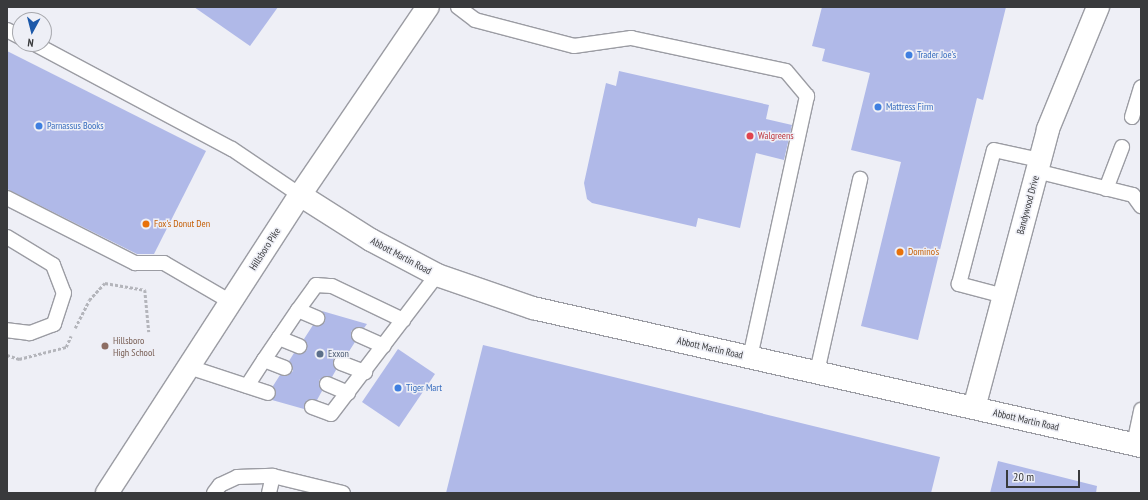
<!DOCTYPE html>
<html>
<head>
<meta charset="utf-8">
<style>
	body { margin:0 }
	#map { position:relative; width:1148px; height:500px; overflow:hidden; background:#eeeff6; font-family:"PT Sans Narrow",sans-serif }
	div>[style] { position:absolute }
	.building>* { inset:0; background:#b0b9e8 }
	.path>* { height:2.5px; margin-top:-1.25px; transform-origin:0; background:repeating-linear-gradient(90deg,#b4b5bb 0 3px,transparent 0 5px) }
	.roads { filter:drop-shadow(1px 0 #9b9ca3) drop-shadow(-1px 0 #9b9ca3) drop-shadow(0 1px #9b9ca3) drop-shadow(0 -1px #9b9ca3) }
	.lane>* { height:14px; margin:-7px; padding:0 7px; transform-origin:7px; border-radius:7px; background:#fff }
	.street>* { height:22px; margin:-11px; padding:0 11px; transform-origin:11px; border-radius:11px; background:#fff }
	.secondary>* { height:22px; margin:-11px; padding:0 11px; transform-origin:11px; border-radius:11px; background:#fff }
	.primary>* { height:22px; margin:-11px; padding:0 11px; transform-origin:11px; border-radius:11px; background:#fff }
	.dots>* { width:11px; height:11px; translate:-50% -50%; box-sizing:border-box; border:2px solid #eeeff6; border-radius:50% }
	span { translate:-50% -50%; white-space:nowrap; text-align:center; line-height:1.15; -webkit-text-stroke:3px #eeeff6; paint-order:stroke }
	.shop-label { font-size:10px; color:#366cbe }
	.left { translate:0 -50%; text-align:left }
	.health-label { font-size:10px; color:#be3a42 }
	.street-label { font-size:10px; color:#393a3c }
	.food-label { font-size:10px; color:#c56008 }
	.education-label { font-size:10px; color:#785e54 }
	.service-label { font-size:10px; color:#4e5e75 }
	.frame { position:absolute; inset:0; border:8px solid #393a3c; pointer-events:none }
	.north { position:absolute; left:12px; top:12px; width:40px; height:40px; box-sizing:border-box; background:#eeeff6; border:1px solid #a6a7ac; border-radius:50%; rotate:187deg; font-size:11px; font-weight:700; line-height:16px; text-align:center; color:#393a3c }
	.north::after { content:''; display:block; margin:auto; width:14px; height:18px; background:#1c58a9; clip-path:polygon(50% 0,100% 100%,50% 72%,0 100%) }
	.scale { position:absolute; left:1006px; top:470px; width:74px; height:18px; box-sizing:border-box; border:2px solid #393a3c; border-top:0; padding-left:5px; font-size:12px; line-height:14px; white-space:nowrap; color:#393a3c; -webkit-text-stroke:3px #eeeff6; paint-order:stroke }
</style>
</head>
<body>
<div id="map">
	<div class="building">
		<i style="clip-path:polygon(194px 7px,278px 7px,250px 46px)"></i>
		<i style="clip-path:polygon(822px 7px,1006px 7px,983px 100px,977px 98px,918px 340px,861px 326px,901px 162px,851px 150px,870px 73px,822px 61px,825px 49px,812px 46px)"></i>
		<i style="clip-path:polygon(7px 51px,206px 151px,154px 254px,137px 254px,7px 189px)"></i>
		<i style="clip-path:polygon(619px 71px,769px 105px,766px 119px,792px 125px,784px 160px,756px 153px,740px 228px,698px 218px,696px 227px,592px 203px,587px 199px,584px 183px,606px 83px,616px 86px)"></i>
		<i style="clip-path:polygon(322px 311px,367px 324px,364px 328px,358px 327px,351px 331px,355px 342px,346px 356px,339px 355px,333px 360px,336px 370px,332px 377px,326px 376px,319px 380px,322px 391px,317px 400px,307px 400px,304px 409px,272px 400px,276px 392px,273px 386px,280px 375px,287px 376px,293px 371px,289px 361px,294px 353px,301px 354px,307px 350px,304px 339px,313px 325px,318px 326px,325px 322px)"></i>
		<i style="clip-path:polygon(483px 345px,940px 457px,931px 493px,446px 493px)"></i>
		<i style="clip-path:polygon(398px 349px,435px 374px,399px 427px,362px 402px)"></i>
		<i style="clip-path:polygon(998px 461px,1097px 486px,1096px 493px,990px 493px)"></i>
	</div>
	<div class="path">
		<i style="left:75px;top:328px;width:31px;rotate:-63deg"></i>
		<i style="left:89px;top:300px;width:23px;rotate:-47deg"></i>
		<i style="left:105px;top:283px;width:41px;rotate:9.9deg"></i>
		<i style="left:145px;top:290px;width:42px;rotate:84.6deg"></i>
		<i style="left:7px;top:355px;width:13px;rotate:18deg"></i>
		<i style="left:19px;top:359px;width:49px;rotate:-14.3deg"></i>
		<i style="left:66px;top:347px;width:12px;rotate:-66deg"></i>
	</div>
	<div class="roads">
		<div class="lane">
			<i style="left:458px;top:7px;width:21px;rotate:37deg"></i>
			<i style="left:475px;top:20px;width:102px;rotate:14.7deg"></i>
			<i style="left:574px;top:46px;width:58px;rotate:-8deg"></i>
			<i style="left:631px;top:38px;width:158px;rotate:12deg"></i>
			<i style="left:786px;top:71px;width:33px;rotate:50deg"></i>
			<i style="left:807px;top:96px;width:267px;rotate:102.3deg"></i>
			<i style="left:7px;top:30px;width:15px;rotate:28deg"></i>
			<i style="left:35px;top:44px;width:223px;rotate:28.1deg"></i>
			<i style="left:232px;top:149px;width:82px;rotate:34.1deg"></i>
			<i style="left:1132px;top:117px;width:31px;rotate:-73deg"></i>
			<i style="left:1036px;top:171px;width:100px;rotate:13.9deg"></i>
			<i style="left:1133px;top:195px;width:14px;rotate:54deg"></i>
			<i style="left:1106px;top:189px;width:45px;rotate:-69.1deg"></i>
			<i style="left:7px;top:198px;width:144px;rotate:26.9deg"></i>
			<i style="left:135px;top:263px;width:29px"></i>
			<i style="left:164px;top:263px;width:78px;rotate:30.2deg"></i>
			<i style="left:7px;top:237px;width:54px;rotate:31.3deg"></i>
			<i style="left:53px;top:265px;width:30px;rotate:69deg"></i>
			<i style="left:64px;top:293px;width:33px;rotate:108deg"></i>
			<i style="left:54px;top:324px;width:26px;rotate:159deg"></i>
			<i style="left:30px;top:333px;width:23px;rotate:-173deg"></i>
			<i style="left:1004px;top:296px;width:47px;rotate:-165.1deg"></i>
			<i style="left:959px;top:284px;width:138px;rotate:-75.4deg"></i>
			<i style="left:994px;top:150px;width:46px;rotate:12.5deg"></i>
			<i style="left:298px;top:310px;width:31px;rotate:-54deg"></i>
			<i style="left:316px;top:285px;width:16px;rotate:4deg"></i>
			<i style="left:332px;top:286px;width:79px;rotate:25.6deg"></i>
			<i style="left:359px;top:335px;width:27px;rotate:24deg"></i>
			<i style="left:279px;top:338px;width:34px;rotate:-56deg"></i>
			<i style="left:298px;top:310px;width:21px;rotate:23deg"></i>
			<i style="left:264px;top:360px;width:27px;rotate:-56deg"></i>
			<i style="left:279px;top:338px;width:22px;rotate:22deg"></i>
			<i style="left:341px;top:363px;width:26px;rotate:21deg"></i>
			<i style="left:189px;top:367px;width:83px;rotate:18.2deg"></i>
			<i style="left:817px;top:372px;width:198px;rotate:-77.4deg"></i>
			<i style="left:327px;top:384px;width:23px;rotate:23deg"></i>
			<i style="left:247px;top:386px;width:31px;rotate:-57deg"></i>
			<i style="left:264px;top:360px;width:22px;rotate:21deg"></i>
			<i style="left:312px;top:407px;width:20px;rotate:20deg"></i>
			<i style="left:331px;top:414px;width:175px;rotate:-52.7deg"></i>
			<i style="left:1134px;top:444px;width:35px;rotate:-78deg"></i>
			<i style="left:214px;top:493px;width:10px;rotate:-53deg"></i>
			<i style="left:220px;top:485px;width:19px;rotate:-25deg"></i>
			<i style="left:237px;top:477px;width:36px;rotate:-2deg"></i>
			<i style="left:269px;top:493px;width:17px;rotate:-77deg"></i>
			<i style="left:273px;top:476px;width:72px;rotate:13.7deg"></i>
		</div>
		<div class="street">
			<i style="left:974px;top:408px;width:289px;rotate:-75.1deg"></i>
			<i style="left:1048px;top:129px;width:132px;rotate:-67.7deg"></i>
		</div>
		<div class="secondary">
			<i style="left:300px;top:195px;width:84px;rotate:32.4deg"></i>
			<i style="left:371px;top:240px;width:75px;rotate:27.9deg"></i>
			<i style="left:437px;top:275px;width:102px;rotate:19deg"></i>
			<i style="left:533px;top:308px;width:623px;rotate:12.79deg"></i>
		</div>
		<div class="primary">
			<i style="left:107px;top:493px;width:355px;rotate:-57.1deg"></i>
			<i style="left:300px;top:195px;width:227px;rotate:-55.8deg"></i>
		</div>
	</div>
	<div class="dots">
		<i style="left:909px;top:55px;background:#3f7fe0"></i>
		<i style="left:878px;top:107px;background:#3f7fe0"></i>
		<i style="left:39px;top:126px;background:#3f7fe0"></i>
		<i style="left:750px;top:136px;background:#e0444e"></i>
		<i style="left:146px;top:224px;background:#e8710a"></i>
		<i style="left:900px;top:252px;background:#e8710a"></i>
		<i style="left:105px;top:346px;background:#8d6e63"></i>
		<i style="left:320px;top:354px;background:#5c6f8a"></i>
		<i style="left:398px;top:388px;background:#3f7fe0"></i>
	</div>
	<div class="shop-label">
		<span class="left" style="left:917px;top:55px">Trader Joe's</span>
		<span class="left" style="left:886px;top:107px">Mattress Firm</span>
		<span class="left" style="left:47px;top:126px">Parnassus Books</span>
		<span class="left" style="left:406px;top:388px">Tiger Mart</span>
	</div>
	<div class="health-label">
		<span class="left" style="left:758px;top:136px">Walgreens</span>
	</div>
	<div class="street-label">
		<span style="left:1028px;top:205px;rotate:-75deg">Bandywood Drive</span>
		<span style="left:265px;top:249px;rotate:-57deg">Hillsboro Pike</span>
		<span style="left:401px;top:256px;rotate:28deg">Abbott Martin Road</span>
		<span style="left:710px;top:348px;rotate:13deg">Abbott Martin Road</span>
		<span style="left:1026px;top:420px;rotate:13deg">Abbott Martin Road</span>
	</div>
	<div class="food-label">
		<span class="left" style="left:154px;top:224px">Fox's Donut Den</span>
		<span class="left" style="left:908px;top:252px">Domino's</span>
	</div>
	<div class="education-label">
		<span class="left" style="left:113px;top:346px">Hillsboro<br>High School</span>
	</div>
	<div class="service-label">
		<span class="left" style="left:328px;top:354px">Exxon</span>
	</div>
	<div class="frame"></div>
	<div class="north">N</div>
	<div class="scale">20 m</div>
</div>
</body>
</html>
